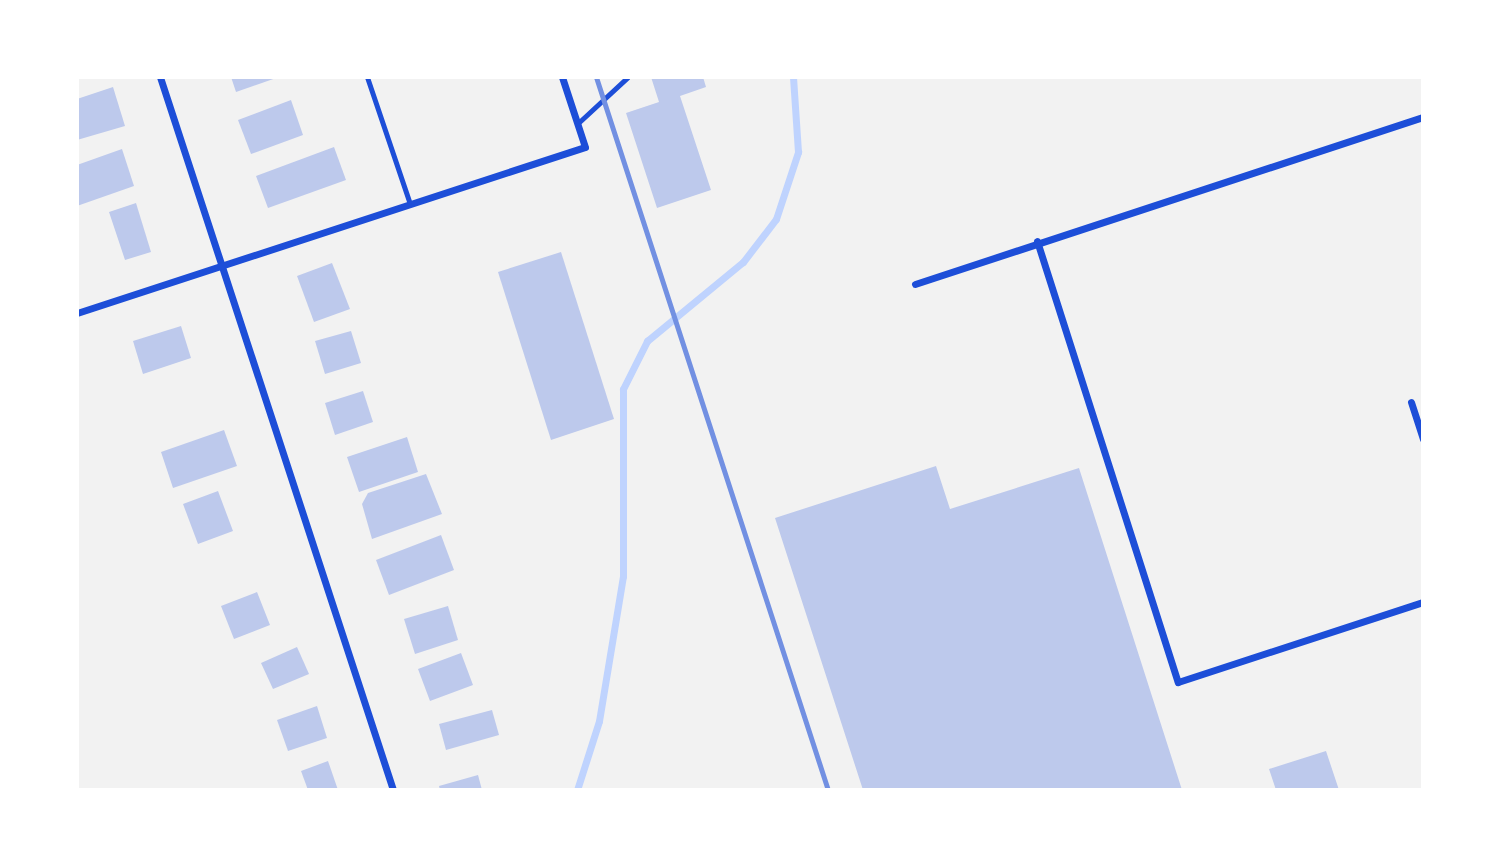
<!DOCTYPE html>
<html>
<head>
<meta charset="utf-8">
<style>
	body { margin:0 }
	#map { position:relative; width:1500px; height:867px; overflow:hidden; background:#f2f2f2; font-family:Quicksand,sans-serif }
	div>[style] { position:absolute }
	.stream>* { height:7px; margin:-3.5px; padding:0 3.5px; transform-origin:3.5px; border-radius:3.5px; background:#bfd3fe }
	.building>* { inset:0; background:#bdc9ec }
	.service>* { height:5px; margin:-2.5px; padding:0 2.5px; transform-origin:2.5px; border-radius:2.5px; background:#1d4ed8 }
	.minor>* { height:7px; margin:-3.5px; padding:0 3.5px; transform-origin:3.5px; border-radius:3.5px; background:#1d4ed8 }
	.rail>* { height:5px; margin:-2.5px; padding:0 2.5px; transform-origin:2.5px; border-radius:2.5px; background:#7290e2 }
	span { translate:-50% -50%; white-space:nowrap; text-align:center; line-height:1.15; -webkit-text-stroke:7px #fff; paint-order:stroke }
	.frame { position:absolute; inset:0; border:79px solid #fff; pointer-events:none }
</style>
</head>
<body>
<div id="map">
	<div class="stream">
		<i style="left:577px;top:790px;width:72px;rotate:-72.3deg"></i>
		<i style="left:599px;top:721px;width:147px;rotate:-80.6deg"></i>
		<i style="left:623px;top:576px;width:187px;rotate:-90deg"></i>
		<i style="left:623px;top:389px;width:54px;rotate:-63.4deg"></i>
		<i style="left:647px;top:341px;width:124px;rotate:-39.5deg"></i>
		<i style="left:743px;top:262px;width:54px;rotate:-52.5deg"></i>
		<i style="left:776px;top:219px;width:71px;rotate:-71.8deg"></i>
		<i style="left:798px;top:152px;width:75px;rotate:-93.8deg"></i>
	</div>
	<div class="building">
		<i style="clip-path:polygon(231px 77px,279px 77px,236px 92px)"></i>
		<i style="clip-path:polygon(651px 77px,703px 77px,706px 87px,680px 96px,711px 190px,657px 208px,626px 113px,659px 102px)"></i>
		<i style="clip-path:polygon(113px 87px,125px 126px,77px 140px,77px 99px)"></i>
		<i style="clip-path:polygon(291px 100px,303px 135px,251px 154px,238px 120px)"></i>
		<i style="clip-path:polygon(334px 147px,346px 180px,268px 208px,256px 176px)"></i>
		<i style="clip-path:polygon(122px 149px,134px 186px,77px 206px,77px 165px)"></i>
		<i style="clip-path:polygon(136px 203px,151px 252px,125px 260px,109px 212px)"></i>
		<i style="clip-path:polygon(561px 252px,614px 419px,551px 440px,498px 272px)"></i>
		<i style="clip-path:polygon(332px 263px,350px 309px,314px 322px,297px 276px)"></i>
		<i style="clip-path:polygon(181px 326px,191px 358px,143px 374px,133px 341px)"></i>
		<i style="clip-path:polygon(351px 331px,361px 363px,325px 374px,315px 341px)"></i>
		<i style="clip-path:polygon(363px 391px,373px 422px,335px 435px,325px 403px)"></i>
		<i style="clip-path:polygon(224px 430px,237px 466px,173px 488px,161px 452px)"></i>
		<i style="clip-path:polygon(407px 437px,418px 472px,359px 492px,347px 457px)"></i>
		<i style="clip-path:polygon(936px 466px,950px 509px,1079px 468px,1182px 790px,863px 790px,775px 518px)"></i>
		<i style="clip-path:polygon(426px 474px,442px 514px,372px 539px,362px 504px,368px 493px)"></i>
		<i style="clip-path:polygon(218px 491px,233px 531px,198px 544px,183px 504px)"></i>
		<i style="clip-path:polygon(441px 535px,454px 570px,389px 595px,376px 560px)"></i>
		<i style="clip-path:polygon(257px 592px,270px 625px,234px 639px,221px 606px)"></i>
		<i style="clip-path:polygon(448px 606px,458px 640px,415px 654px,404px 619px)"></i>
		<i style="clip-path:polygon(297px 647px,309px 674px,273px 689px,261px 663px)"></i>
		<i style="clip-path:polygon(461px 653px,473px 685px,430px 701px,418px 669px)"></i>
		<i style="clip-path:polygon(317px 706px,327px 738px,288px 751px,277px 720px)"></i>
		<i style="clip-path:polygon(492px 710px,499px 735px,446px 750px,439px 724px)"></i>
		<i style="clip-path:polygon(1326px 751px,1339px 790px,1276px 790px,1269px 769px)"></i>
		<i style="clip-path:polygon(328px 761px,338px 790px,308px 790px,301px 771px)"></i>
		<i style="clip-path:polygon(478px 775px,482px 790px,440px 790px,439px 786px)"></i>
	</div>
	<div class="service">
		<i style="left:367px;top:77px;width:134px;rotate:71.3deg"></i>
		<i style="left:577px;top:124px;width:69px;rotate:-42.7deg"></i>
	</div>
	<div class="minor">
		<i style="left:160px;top:77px;width:750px;rotate:71.9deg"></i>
		<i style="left:1037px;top:241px;width:463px;rotate:72.3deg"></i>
		<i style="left:1178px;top:682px;width:258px;rotate:-18.1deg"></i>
		<i style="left:915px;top:284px;width:535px;rotate:-18.2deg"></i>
		<i style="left:77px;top:313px;width:534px;rotate:-18.1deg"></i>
		<i style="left:585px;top:147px;width:74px;rotate:-108.2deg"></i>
		<i style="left:1411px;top:402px;width:39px;rotate:72deg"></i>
	</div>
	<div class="rail">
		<i style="left:596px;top:77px;width:750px;rotate:71.98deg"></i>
	</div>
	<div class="frame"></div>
</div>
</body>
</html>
